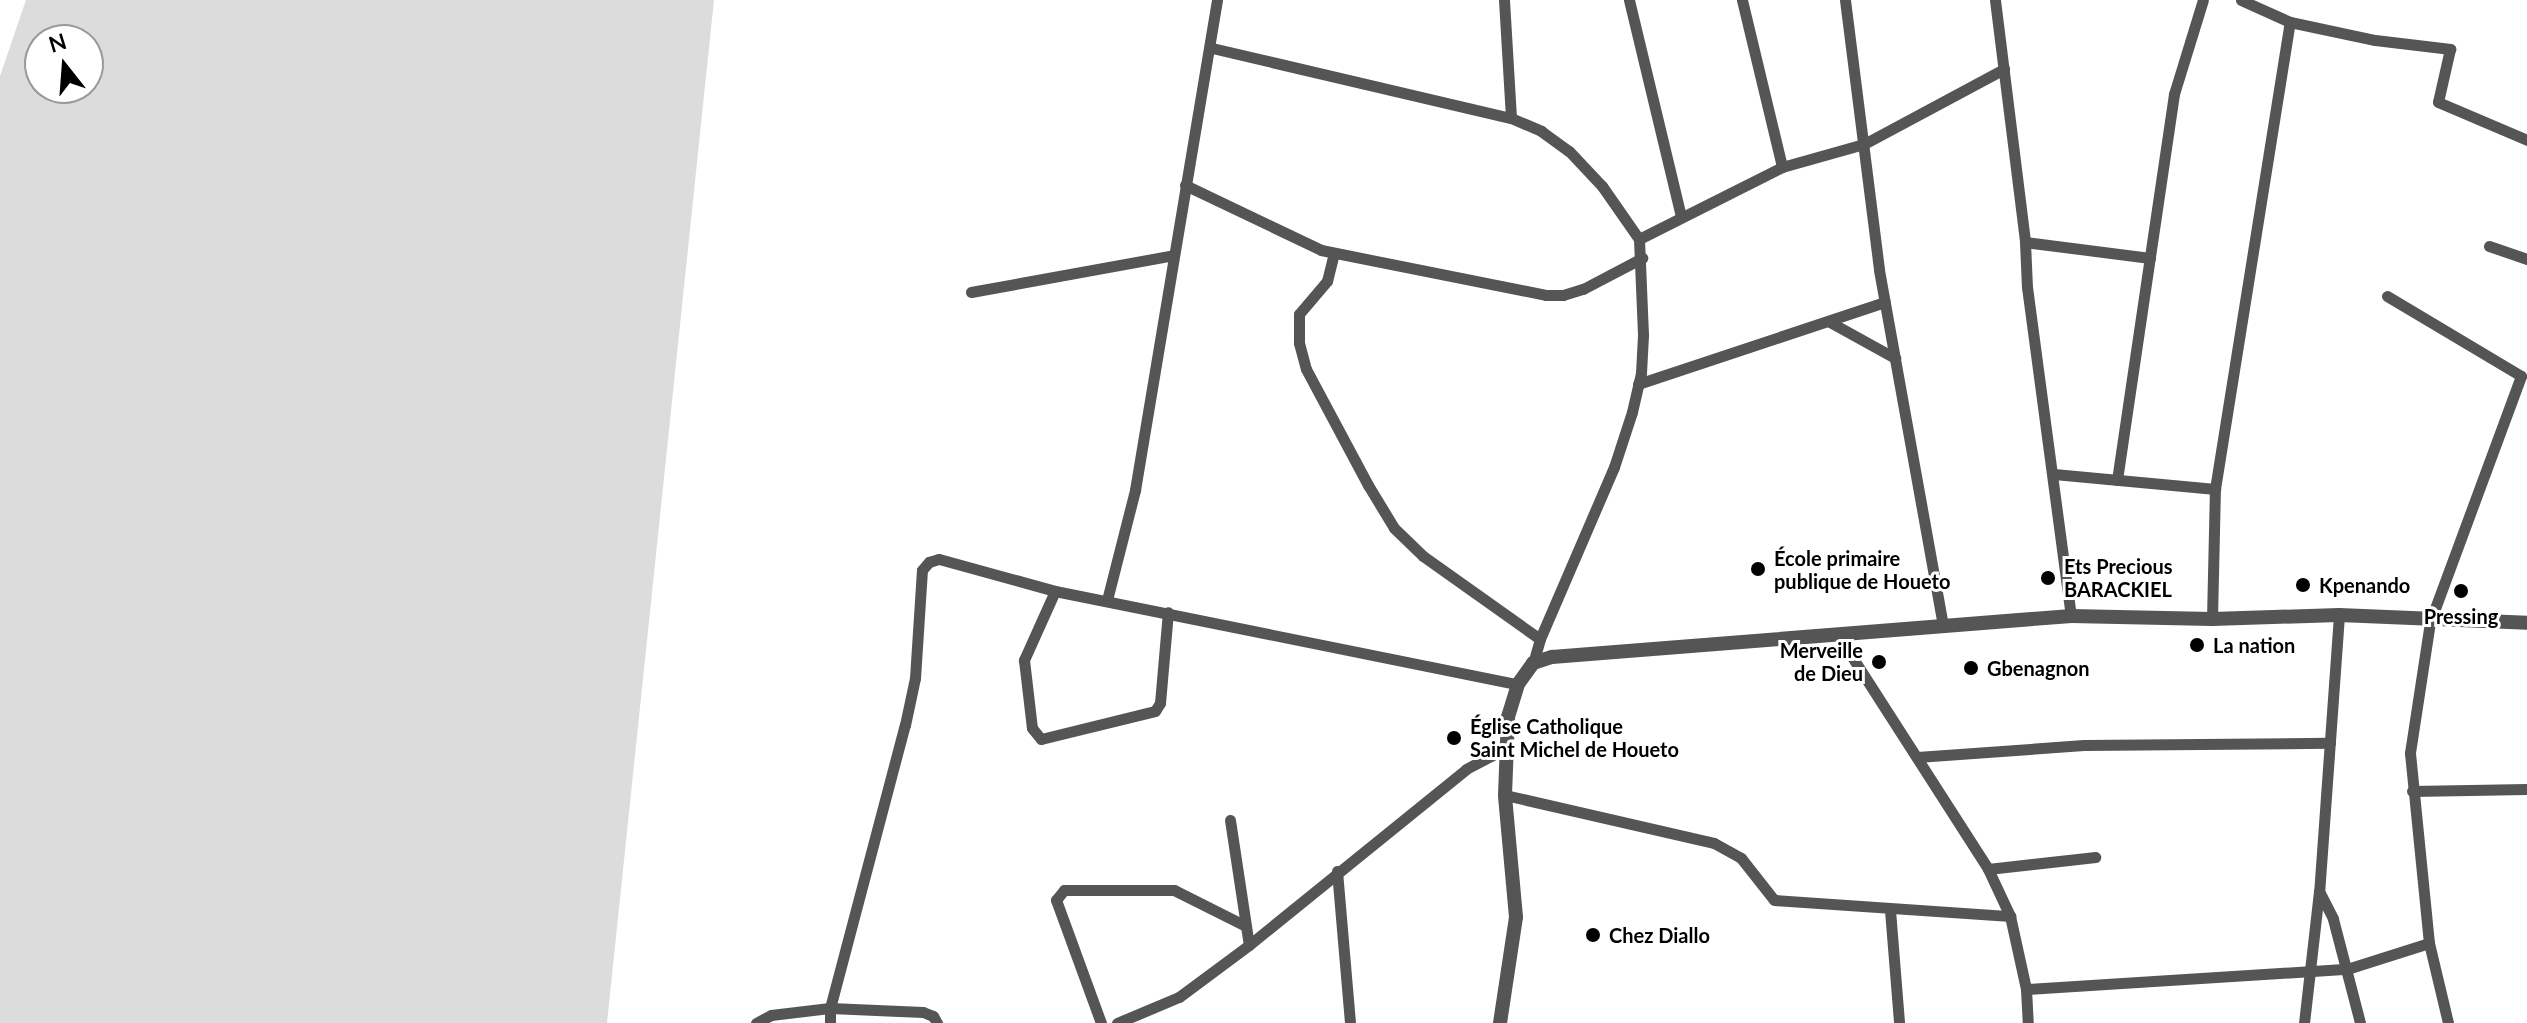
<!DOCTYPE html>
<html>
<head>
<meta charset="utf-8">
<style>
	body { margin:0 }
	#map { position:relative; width:2527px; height:1023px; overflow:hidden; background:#fff; font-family:Lato,sans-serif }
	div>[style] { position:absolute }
	.green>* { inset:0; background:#dcdcdc }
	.minor>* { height:11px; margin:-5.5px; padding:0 5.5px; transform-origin:5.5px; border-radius:5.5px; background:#555 }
	.tertiary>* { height:14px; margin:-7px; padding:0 7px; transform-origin:7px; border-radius:7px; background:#555 }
	.dots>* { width:22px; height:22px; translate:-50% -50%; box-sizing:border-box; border:4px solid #fff; border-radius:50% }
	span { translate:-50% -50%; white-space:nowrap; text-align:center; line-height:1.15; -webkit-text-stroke:6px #fff; paint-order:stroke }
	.poi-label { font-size:20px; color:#000; font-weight:700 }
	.left { translate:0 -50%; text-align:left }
	.right { translate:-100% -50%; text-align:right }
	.north { position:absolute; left:24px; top:24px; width:80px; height:80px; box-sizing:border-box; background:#fff; border:2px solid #999; border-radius:50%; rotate:343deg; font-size:22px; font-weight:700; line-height:32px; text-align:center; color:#000 }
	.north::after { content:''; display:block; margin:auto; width:28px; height:36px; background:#000; clip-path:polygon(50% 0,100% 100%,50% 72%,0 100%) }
</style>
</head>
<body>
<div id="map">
	<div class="green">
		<i style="clip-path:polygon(evenodd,26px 0,714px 0,607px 1023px,0 1023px,0 76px,26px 0,40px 40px,88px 40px,88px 88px,40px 88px,40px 40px)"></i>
	</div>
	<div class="minor">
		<i style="left:1504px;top:0;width:118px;rotate:86.6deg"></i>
		<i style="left:1629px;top:0;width:223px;rotate:76.5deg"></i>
		<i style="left:1742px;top:0;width:172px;rotate:76.5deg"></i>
		<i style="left:1845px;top:0;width:272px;rotate:82.8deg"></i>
		<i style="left:1879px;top:270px;width:361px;rotate:79.8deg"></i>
		<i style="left:1995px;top:0;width:244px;rotate:82.9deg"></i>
		<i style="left:2025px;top:242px;width:45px;rotate:87.5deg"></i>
		<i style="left:2027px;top:287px;width:332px;rotate:82.4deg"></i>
		<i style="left:2241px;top:0;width:54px;rotate:24.2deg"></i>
		<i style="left:2290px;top:22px;width:87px;rotate:12deg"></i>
		<i style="left:2375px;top:40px;width:76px;rotate:6.8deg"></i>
		<i style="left:2450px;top:49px;width:54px;rotate:102.8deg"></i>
		<i style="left:2438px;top:102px;width:97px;rotate:23.1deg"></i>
		<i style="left:1212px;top:48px;width:307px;rotate:13.2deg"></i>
		<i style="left:1511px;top:118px;width:33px;rotate:23deg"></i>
		<i style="left:1541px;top:131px;width:34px;rotate:36deg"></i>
		<i style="left:1569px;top:151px;width:48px;rotate:46.7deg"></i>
		<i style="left:1602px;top:186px;width:65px;rotate:55.1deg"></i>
		<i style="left:1639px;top:239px;width:96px;rotate:87.6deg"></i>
		<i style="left:1643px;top:335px;width:38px;rotate:93deg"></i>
		<i style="left:1641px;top:373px;width:40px;rotate:103deg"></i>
		<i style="left:1632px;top:412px;width:58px;rotate:108.1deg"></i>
		<i style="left:1614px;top:467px;width:187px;rotate:113.3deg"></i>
		<i style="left:1540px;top:639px;width:25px;rotate:106deg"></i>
		<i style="left:1185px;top:185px;width:151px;rotate:25.5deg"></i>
		<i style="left:1321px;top:250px;width:229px;rotate:11.3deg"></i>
		<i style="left:1546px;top:295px;width:17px"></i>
		<i style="left:1563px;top:295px;width:21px;rotate:-17deg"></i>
		<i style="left:1583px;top:289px;width:67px;rotate:-27.7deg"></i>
		<i style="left:1639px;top:239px;width:160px;rotate:-26.7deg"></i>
		<i style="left:1782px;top:167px;width:85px;rotate:-15.7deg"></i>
		<i style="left:1864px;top:144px;width:159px;rotate:-28.2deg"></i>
		<i style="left:2025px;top:242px;width:126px;rotate:7.3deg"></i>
		<i style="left:2489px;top:246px;width:40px;rotate:18.9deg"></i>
		<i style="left:1334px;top:253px;width:29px;rotate:104deg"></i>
		<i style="left:1327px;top:281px;width:43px;rotate:130.3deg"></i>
		<i style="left:1299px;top:314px;width:29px;rotate:90deg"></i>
		<i style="left:1299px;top:343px;width:27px;rotate:75deg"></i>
		<i style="left:1306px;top:369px;width:132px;rotate:61.9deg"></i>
		<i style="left:1368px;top:485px;width:50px;rotate:58.8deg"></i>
		<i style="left:1394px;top:528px;width:40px;rotate:44deg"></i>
		<i style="left:1423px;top:556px;width:143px;rotate:35.4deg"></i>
		<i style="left:971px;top:292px;width:206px;rotate:-10.3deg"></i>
		<i style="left:2387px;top:296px;width:156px;rotate:30.8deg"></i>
		<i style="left:2521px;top:376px;width:262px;rotate:110.3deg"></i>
		<i style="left:2430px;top:622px;width:133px;rotate:98.7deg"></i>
		<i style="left:2410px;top:753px;width:191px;rotate:84.3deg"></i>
		<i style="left:2429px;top:943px;width:82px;rotate:76.6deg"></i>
		<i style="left:1828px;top:321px;width:77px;rotate:28.9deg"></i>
		<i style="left:1638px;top:384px;width:260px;rotate:-18.4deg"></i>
		<i style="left:2054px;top:474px;width:162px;rotate:5.3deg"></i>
		<i style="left:2117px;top:480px;width:390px;rotate:-81.6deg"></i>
		<i style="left:2174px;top:94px;width:98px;rotate:-72.9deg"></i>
		<i style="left:1055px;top:591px;width:76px;rotate:114.2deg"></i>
		<i style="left:1024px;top:660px;width:68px;rotate:83.3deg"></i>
		<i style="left:1032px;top:728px;width:14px;rotate:51deg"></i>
		<i style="left:1041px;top:739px;width:117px;rotate:-13.8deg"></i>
		<i style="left:1155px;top:711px;width:9px;rotate:-58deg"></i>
		<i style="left:1160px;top:703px;width:91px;rotate:-85deg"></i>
		<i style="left:1107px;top:600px;width:114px;rotate:-75.7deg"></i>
		<i style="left:1135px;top:490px;width:497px;rotate:-80.5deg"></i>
		<i style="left:2339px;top:615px;width:277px;rotate:94.1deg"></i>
		<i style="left:2319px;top:891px;width:31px;rotate:63deg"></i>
		<i style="left:2333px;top:919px;width:107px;rotate:75.4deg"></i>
		<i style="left:2212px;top:619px;width:130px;rotate:-88.7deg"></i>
		<i style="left:2215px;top:489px;width:473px;rotate:-80.9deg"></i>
		<i style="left:1838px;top:635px;width:278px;rotate:57.3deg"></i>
		<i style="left:1988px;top:869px;width:52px;rotate:64.9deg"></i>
		<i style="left:2010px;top:916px;width:75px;rotate:77.6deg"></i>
		<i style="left:2026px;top:989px;width:34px;rotate:87deg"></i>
		<i style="left:1917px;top:757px;width:167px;rotate:-4.1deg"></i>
		<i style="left:2084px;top:745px;width:246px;rotate:-0.5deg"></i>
		<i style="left:2412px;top:791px;width:115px;rotate:-1deg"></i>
		<i style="left:1505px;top:795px;width:214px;rotate:12.9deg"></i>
		<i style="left:1714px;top:843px;width:31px;rotate:29deg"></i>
		<i style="left:1741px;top:858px;width:53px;rotate:51.8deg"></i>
		<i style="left:1774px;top:900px;width:237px;rotate:3.9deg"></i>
		<i style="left:1230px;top:820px;width:126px;rotate:81.4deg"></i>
		<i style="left:1988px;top:869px;width:108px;rotate:-6.4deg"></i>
		<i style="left:1337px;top:871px;width:153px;rotate:85.1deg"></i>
		<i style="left:1890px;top:910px;width:113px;rotate:85.4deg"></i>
		<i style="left:2026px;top:989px;width:322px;rotate:-3.6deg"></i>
		<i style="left:2347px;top:969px;width:86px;rotate:-17.6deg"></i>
		<i style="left:756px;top:1023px;width:17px;rotate:-28deg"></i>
		<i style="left:771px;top:1015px;width:59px;rotate:-6.8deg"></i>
		<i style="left:830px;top:1008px;width:93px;rotate:2.5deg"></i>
		<i style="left:923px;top:1012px;width:11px;rotate:22deg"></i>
		<i style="left:933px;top:1016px;width:8px;rotate:60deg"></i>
		<i style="left:830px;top:1023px;width:15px;rotate:-90deg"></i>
		<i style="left:830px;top:1008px;width:293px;rotate:-75.2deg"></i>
		<i style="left:905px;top:725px;width:48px;rotate:-78deg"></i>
		<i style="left:915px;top:678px;width:108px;rotate:-86.3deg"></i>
		<i style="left:922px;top:570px;width:11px;rotate:-49deg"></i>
		<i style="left:929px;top:562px;width:10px;rotate:-17deg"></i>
		<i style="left:939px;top:559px;width:120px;rotate:15.4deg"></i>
		<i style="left:1055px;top:591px;width:472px;rotate:11.4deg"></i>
		<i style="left:1101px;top:1023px;width:131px;rotate:-110.1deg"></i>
		<i style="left:1056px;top:900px;width:13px;rotate:-51deg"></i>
		<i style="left:1064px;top:890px;width:110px"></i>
		<i style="left:1174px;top:890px;width:80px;rotate:26.6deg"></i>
		<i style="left:1117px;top:1023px;width:67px;rotate:-22.8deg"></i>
		<i style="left:1179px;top:997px;width:87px;rotate:-36.6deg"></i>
		<i style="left:1249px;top:945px;width:279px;rotate:-39deg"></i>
		<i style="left:1466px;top:769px;width:45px;rotate:-27.7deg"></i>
		<i style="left:2304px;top:1023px;width:132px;rotate:-83.5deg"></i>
	</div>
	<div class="tertiary">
		<i style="left:1500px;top:1023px;width:107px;rotate:-81.4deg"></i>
		<i style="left:1516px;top:917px;width:122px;rotate:-95.2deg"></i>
		<i style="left:1505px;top:795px;width:78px;rotate:-87.8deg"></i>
		<i style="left:1508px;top:717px;width:34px;rotate:-73deg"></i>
		<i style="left:1518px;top:684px;width:26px;rotate:-54deg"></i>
		<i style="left:1533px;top:663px;width:20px;rotate:-18deg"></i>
		<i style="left:1552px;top:657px;width:521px;rotate:-4.52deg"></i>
		<i style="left:2071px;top:616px;width:141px;rotate:1.2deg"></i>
		<i style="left:2212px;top:619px;width:127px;rotate:-1.8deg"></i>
		<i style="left:2339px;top:615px;width:188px;rotate:2.4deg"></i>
	</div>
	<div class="dots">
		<i style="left:1758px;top:569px;background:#000"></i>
		<i style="left:2048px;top:578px;background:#000"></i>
		<i style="left:2303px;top:585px;background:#000"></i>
		<i style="left:2461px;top:591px;background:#000"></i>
		<i style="left:2197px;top:645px;background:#000"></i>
		<i style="left:1879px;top:662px;background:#000"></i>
		<i style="left:1971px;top:668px;background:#000"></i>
		<i style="left:1454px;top:738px;background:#000"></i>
		<i style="left:1593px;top:935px;background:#000"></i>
	</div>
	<div class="poi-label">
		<span class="left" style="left:1774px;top:570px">École primaire<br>publique de Houeto</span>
		<span class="left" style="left:2064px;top:578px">Ets Precious<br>BARACKIEL</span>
		<span class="left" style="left:2319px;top:585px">Kpenando</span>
		<span style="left:2461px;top:616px">Pressing</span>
		<span class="left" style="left:2213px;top:645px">La nation</span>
		<span class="right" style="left:1863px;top:662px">Merveille<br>de Dieu</span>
		<span class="left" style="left:1987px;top:668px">Gbenagnon</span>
		<span class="left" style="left:1470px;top:738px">Église Catholique<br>Saint Michel de Houeto</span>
		<span class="left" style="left:1609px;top:935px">Chez Diallo</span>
	</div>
	<div class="north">N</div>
</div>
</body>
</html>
